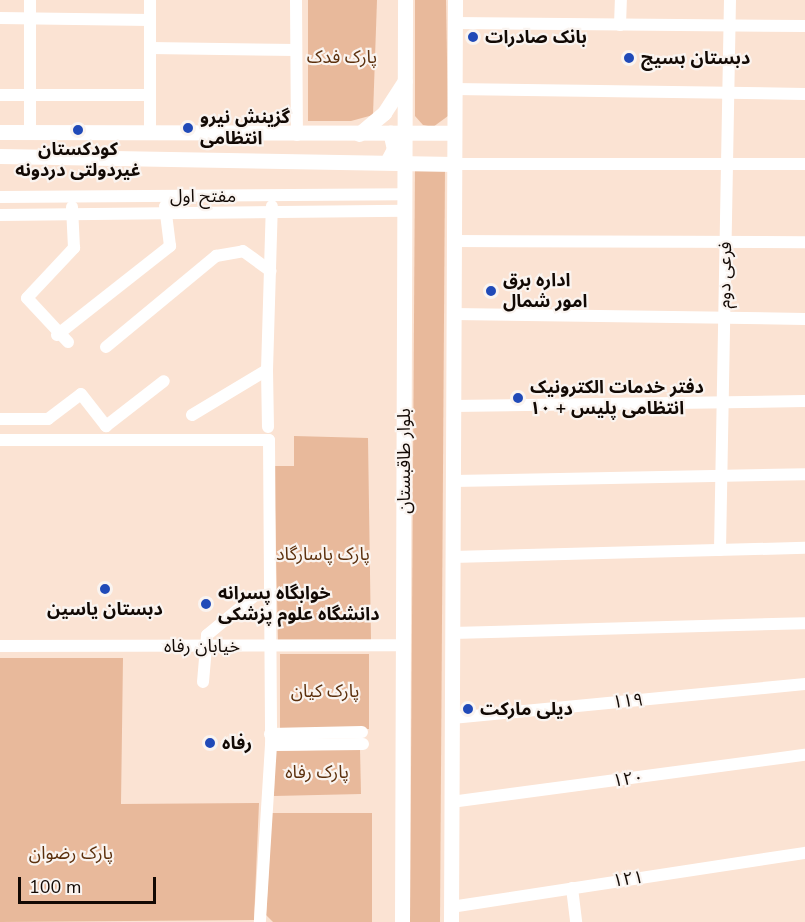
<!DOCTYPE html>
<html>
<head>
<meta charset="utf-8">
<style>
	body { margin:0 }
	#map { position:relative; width:805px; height:922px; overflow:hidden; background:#fbe3d3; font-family:"Nunito Sans","Noto Sans Arabic",sans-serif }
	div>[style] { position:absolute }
	.green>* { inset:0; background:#e8b99b }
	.minor>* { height:12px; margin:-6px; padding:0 6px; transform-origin:6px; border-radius:6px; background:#fff }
	.major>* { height:15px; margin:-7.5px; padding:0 7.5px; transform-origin:7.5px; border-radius:7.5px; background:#fff }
	.dots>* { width:16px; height:16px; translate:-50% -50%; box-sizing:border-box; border:3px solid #faf4f0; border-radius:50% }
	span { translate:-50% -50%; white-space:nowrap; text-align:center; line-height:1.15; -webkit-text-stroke:4.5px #faf4f0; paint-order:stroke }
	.poi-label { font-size:18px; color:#120904; font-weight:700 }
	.left { translate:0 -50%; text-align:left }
	.park-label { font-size:18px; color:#5c300d }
	.street-label { font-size:18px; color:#120904 }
	.scale { position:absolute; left:18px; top:877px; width:138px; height:27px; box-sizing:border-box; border:3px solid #120904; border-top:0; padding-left:8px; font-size:18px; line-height:21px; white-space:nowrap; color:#120904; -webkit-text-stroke:4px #faf4f0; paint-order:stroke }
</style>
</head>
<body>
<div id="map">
	<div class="green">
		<i style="clip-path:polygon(308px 0,377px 0,373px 115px,351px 121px,308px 121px)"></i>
		<i style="clip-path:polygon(415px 0,446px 0,448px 116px,433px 127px,423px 125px,415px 116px)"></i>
		<i style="clip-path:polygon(415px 168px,445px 168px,440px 922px,410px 922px)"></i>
		<i style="clip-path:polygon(294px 436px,368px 438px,371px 640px,278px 640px,274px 466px,294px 466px)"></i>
		<i style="clip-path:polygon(280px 654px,369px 654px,369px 729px,280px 728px)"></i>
		<i style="clip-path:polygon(0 658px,123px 658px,121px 804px,259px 803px,254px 920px,0 922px)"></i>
		<i style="clip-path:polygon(360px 749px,361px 794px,274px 796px,275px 751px)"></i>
		<i style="clip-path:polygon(272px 813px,372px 813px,372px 922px,273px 922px,266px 915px)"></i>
	</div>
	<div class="minor">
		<i style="left:150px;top:0;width:133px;rotate:90deg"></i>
		<i style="left:296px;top:0;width:135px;rotate:89.6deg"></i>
		<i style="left:0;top:18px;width:150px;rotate:0.8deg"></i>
		<i style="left:454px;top:23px;width:351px;rotate:0.5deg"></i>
		<i style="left:620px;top:25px;width:25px;rotate:-88deg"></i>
		<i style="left:150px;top:48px;width:146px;rotate:0.8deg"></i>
		<i style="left:454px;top:89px;width:351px;rotate:0.8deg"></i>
		<i style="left:0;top:95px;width:150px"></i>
		<i style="left:30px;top:132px;width:132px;rotate:-90deg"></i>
		<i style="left:454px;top:164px;width:351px"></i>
		<i style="left:0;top:197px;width:405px;rotate:-0.4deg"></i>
		<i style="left:0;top:215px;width:405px;rotate:-0.6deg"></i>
		<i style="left:453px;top:241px;width:352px;rotate:0.2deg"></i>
		<i style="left:453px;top:314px;width:352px;rotate:0.8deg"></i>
		<i style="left:57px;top:335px;width:144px;rotate:-38.2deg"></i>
		<i style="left:170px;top:246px;width:40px;rotate:-97.1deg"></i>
		<i style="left:68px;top:342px;width:60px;rotate:-133deg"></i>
		<i style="left:27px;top:298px;width:69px;rotate:-46.8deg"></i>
		<i style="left:74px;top:248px;width:41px;rotate:-92.8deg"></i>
		<i style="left:106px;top:347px;width:143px;rotate:-39.6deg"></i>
		<i style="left:216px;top:256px;width:27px;rotate:-10deg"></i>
		<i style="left:243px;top:251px;width:34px;rotate:36deg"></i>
		<i style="left:267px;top:370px;width:57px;rotate:89deg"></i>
		<i style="left:453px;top:406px;width:352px;rotate:-0.8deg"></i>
		<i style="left:192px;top:415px;width:87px;rotate:-31deg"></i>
		<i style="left:267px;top:370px;width:164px;rotate:-88.3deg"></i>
		<i style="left:0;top:419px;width:48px"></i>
		<i style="left:48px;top:419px;width:41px;rotate:-37.1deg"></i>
		<i style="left:81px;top:394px;width:41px;rotate:52deg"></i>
		<i style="left:106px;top:426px;width:73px;rotate:-37.8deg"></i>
		<i style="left:0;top:440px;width:269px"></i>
		<i style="left:269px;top:440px;width:305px;rotate:89.6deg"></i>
		<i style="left:271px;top:745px;width:177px;rotate:93.6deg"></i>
		<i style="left:453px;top:481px;width:352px;rotate:-1.1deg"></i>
		<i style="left:720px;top:550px;width:550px;rotate:-88.96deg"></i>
		<i style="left:452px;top:557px;width:353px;rotate:-1.5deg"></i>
		<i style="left:452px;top:633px;width:353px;rotate:-1.6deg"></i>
		<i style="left:0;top:646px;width:403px;rotate:-0.1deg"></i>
		<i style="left:203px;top:682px;width:47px;rotate:-85.1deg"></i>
		<i style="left:207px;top:635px;width:60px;rotate:-39.6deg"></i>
		<i style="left:452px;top:718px;width:355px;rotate:-5.5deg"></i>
		<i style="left:270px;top:734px;width:92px;rotate:-1.2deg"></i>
		<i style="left:271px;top:745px;width:92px;rotate:-0.6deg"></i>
		<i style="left:451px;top:802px;width:357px;rotate:-7.6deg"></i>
		<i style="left:572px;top:888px;width:34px;rotate:83deg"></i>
		<i style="left:451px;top:907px;width:358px;rotate:-8.7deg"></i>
	</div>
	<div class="major">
		<i style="left:0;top:132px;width:454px;rotate:0.1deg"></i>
		<i style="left:359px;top:134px;width:33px;rotate:-40deg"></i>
		<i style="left:384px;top:113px;width:38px;rotate:-57deg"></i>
		<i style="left:0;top:156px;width:454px;rotate:1deg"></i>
		<i style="left:387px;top:162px;width:15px;rotate:-62deg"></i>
		<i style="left:394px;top:149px;width:17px;rotate:-103deg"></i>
		<i style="left:402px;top:922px;width:922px;rotate:-89.81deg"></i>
		<i style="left:451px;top:922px;width:922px;rotate:-89.75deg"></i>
	</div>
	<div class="dots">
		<i style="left:473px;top:37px;background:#204ab8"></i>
		<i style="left:629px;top:58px;background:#204ab8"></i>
		<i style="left:188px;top:128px;background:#204ab8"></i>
		<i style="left:78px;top:130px;background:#204ab8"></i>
		<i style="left:491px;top:291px;background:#204ab8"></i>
		<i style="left:518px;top:398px;background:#204ab8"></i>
		<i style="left:105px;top:589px;background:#204ab8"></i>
		<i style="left:206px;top:604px;background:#204ab8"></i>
		<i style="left:468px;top:709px;background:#204ab8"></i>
		<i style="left:210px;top:743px;background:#204ab8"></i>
	</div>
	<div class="poi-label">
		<span class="left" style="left:485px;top:37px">بانک صادرات</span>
		<span class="left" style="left:641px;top:58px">دبستان بسیج</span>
		<span class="left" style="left:200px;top:128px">گزینش نیرو<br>انتظامی</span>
		<span style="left:78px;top:160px">کودکستان<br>غیردولتی دردونه</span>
		<span class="left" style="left:503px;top:291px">اداره برق<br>امور شمال</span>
		<span class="left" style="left:530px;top:398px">دفتر خدمات الکترونیک<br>انتظامی پلیس + ۱۰</span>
		<span class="left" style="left:218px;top:604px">خوابگاه پسرانه<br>دانشگاه علوم پزشکی</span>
		<span style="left:105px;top:609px">دبستان یاسین</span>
		<span class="left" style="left:480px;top:709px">دیلی مارکت</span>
		<span class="left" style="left:222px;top:743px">رفاه</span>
	</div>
	<div class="park-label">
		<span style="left:342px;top:57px">پارک فدک</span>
		<span style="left:323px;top:554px">پارک پاسارگاد</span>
		<span style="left:325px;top:691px">پارک کیان</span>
		<span style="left:317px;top:772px">پارک رفاه</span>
		<span style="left:71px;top:853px">پارک رضوان</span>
	</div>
	<div class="street-label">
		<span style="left:203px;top:196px">مفتح اول</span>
		<span style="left:725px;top:275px;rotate:-89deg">فرعی دوم</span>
		<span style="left:404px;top:461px;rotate:-90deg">بلوار طاقبستان</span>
		<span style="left:202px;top:646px">خیابان رفاه</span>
		<span style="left:628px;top:701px;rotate:-5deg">۱۱۹</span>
		<span style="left:628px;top:779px;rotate:-8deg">۱۲۰</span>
		<span style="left:628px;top:879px;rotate:-8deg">۱۲۱</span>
	</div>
	<div class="scale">100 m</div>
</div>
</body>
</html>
